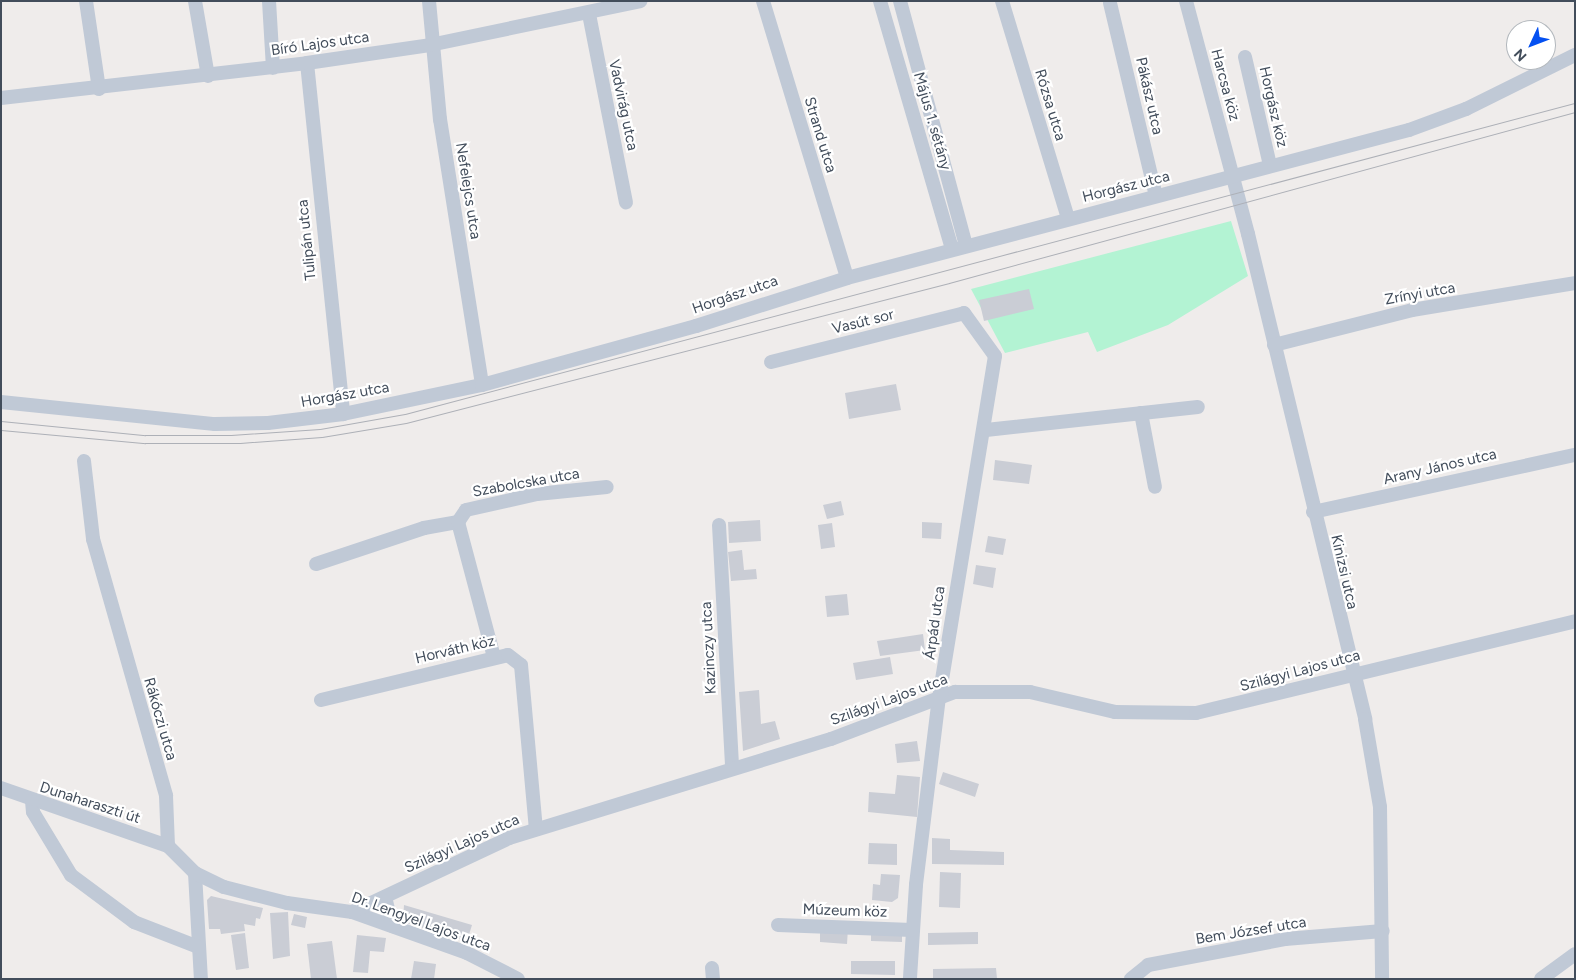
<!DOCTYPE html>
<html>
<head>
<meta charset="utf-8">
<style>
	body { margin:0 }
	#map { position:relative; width:1576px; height:980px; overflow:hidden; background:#efeceb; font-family:Figtree,sans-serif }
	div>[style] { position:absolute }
	.green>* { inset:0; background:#b3f3d3 }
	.building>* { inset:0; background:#cacdd5 }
	.minor>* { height:14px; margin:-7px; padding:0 7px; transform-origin:7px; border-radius:7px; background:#c0c9d6 }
	.tram>* { height:1px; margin:-0.5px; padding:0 0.5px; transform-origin:0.5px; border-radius:0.5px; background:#adb0b7 }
	span { translate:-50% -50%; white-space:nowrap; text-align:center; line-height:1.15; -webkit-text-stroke:4.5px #fff; paint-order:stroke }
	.street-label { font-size:15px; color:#424d5b }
	.frame { position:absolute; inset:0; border:2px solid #424d5b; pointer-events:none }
	.north { position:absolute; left:1506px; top:20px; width:50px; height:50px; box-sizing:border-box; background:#fff; border:1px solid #b3b8bd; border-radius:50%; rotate:227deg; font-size:14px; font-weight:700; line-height:20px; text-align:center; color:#424d5b }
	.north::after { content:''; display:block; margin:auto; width:18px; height:22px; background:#0450f1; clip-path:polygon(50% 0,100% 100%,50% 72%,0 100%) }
</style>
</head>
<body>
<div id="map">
	<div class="green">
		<i style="clip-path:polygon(1231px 221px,1248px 276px,1168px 325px,1097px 352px,1088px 332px,1005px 353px,971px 289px)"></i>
	</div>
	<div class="building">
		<i style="clip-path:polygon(1029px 289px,1034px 309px,984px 321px,979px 300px)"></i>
		<i style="clip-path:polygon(896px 384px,901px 410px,849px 419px,845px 393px)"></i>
		<i style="clip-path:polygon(995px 460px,1032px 465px,1029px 484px,993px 480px)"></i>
		<i style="clip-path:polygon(841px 501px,844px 515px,827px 519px,823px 505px)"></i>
		<i style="clip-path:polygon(760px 520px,761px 541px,729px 543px,728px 522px)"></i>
		<i style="clip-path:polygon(922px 522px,942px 523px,941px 539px,922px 538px)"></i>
		<i style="clip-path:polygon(832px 523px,835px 547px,821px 549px,818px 525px)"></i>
		<i style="clip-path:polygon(988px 536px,1006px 539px,1003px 555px,985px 552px)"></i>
		<i style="clip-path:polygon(742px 550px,744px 570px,756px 569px,757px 579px,731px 581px,728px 552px)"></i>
		<i style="clip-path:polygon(976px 565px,996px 568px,993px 588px,973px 584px)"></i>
		<i style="clip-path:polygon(847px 594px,849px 615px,827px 617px,825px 596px)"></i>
		<i style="clip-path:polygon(923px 634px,925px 650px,880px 656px,877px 641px)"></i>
		<i style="clip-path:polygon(890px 657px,893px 674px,856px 680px,853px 663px)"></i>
		<i style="clip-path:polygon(759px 690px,761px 724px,775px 721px,780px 739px,743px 751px,739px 692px)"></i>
		<i style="clip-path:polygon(917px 741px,920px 761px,897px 763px,895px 744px)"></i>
		<i style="clip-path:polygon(943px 772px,979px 784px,975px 797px,939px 784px)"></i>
		<i style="clip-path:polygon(897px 775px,920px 777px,917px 817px,868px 812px,869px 792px,895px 794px)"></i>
		<i style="clip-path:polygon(932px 838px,950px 839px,950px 850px,1004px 852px,1004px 865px,932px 864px)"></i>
		<i style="clip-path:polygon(869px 843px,897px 844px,897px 865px,868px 864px)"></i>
		<i style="clip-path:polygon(940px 872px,961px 873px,960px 908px,939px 907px)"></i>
		<i style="clip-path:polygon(881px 874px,900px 875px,898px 898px,892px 902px,872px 900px,873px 884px,880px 885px)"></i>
		<i style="clip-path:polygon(211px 896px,263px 908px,260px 919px,256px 918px,255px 926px,244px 924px,245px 931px,221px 934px,220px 929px,209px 929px,207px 900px)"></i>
		<i style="clip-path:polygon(404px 905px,472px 925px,467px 941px,403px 922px)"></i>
		<i style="clip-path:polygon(288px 912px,290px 956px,273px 959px,270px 913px)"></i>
		<i style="clip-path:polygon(294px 914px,307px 917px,305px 928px,291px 925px)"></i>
		<i style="clip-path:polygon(820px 926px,848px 928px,847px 944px,820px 942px)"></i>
		<i style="clip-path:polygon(871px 930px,902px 930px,902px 942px,871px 941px)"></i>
		<i style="clip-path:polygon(978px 932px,978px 944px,928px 945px,928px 933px)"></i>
		<i style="clip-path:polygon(245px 933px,249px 968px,236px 970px,231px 935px)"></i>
		<i style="clip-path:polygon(357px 935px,386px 938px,384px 952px,370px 951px,368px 973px,353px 972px)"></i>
		<i style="clip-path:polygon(332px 941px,337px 979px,311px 979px,307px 944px)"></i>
		<i style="clip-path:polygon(414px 961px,436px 964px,434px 979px,411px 979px)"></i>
		<i style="clip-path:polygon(851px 961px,895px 961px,895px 975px,851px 974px)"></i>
		<i style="clip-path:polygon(996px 968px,997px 979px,933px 979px,933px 969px)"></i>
	</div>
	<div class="minor">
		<i style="left:86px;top:1px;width:89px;rotate:81.6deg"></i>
		<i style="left:195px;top:1px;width:76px;rotate:80.2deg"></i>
		<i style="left:269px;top:1px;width:67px;rotate:86.6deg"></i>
		<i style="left:429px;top:1px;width:119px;rotate:84.7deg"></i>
		<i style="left:440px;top:119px;width:269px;rotate:81deg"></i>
		<i style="left:763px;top:1px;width:289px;rotate:73.1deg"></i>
		<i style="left:880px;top:1px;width:258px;rotate:73.8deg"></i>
		<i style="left:900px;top:1px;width:253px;rotate:74.9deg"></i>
		<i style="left:1002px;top:1px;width:227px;rotate:73.1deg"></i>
		<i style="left:1186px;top:1px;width:241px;rotate:75.1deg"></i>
		<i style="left:1248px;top:234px;width:499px;rotate:76.4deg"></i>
		<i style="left:1365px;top:719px;width:89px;rotate:80.3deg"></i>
		<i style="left:1380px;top:807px;width:172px;rotate:89.3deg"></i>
		<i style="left:1110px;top:3px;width:198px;rotate:76.6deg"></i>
		<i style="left:589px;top:14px;width:192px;rotate:78.9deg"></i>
		<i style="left:1245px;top:57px;width:111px;rotate:77deg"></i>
		<i style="left:307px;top:63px;width:353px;rotate:84.1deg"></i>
		<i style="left:1px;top:98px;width:308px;rotate:-6.5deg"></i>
		<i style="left:307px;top:63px;width:124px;rotate:-8.3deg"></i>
		<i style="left:430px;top:45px;width:215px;rotate:-11.8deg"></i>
		<i style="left:1274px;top:345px;width:142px;rotate:-14.2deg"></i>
		<i style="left:1412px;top:310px;width:165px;rotate:-9.4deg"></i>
		<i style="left:771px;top:362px;width:199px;rotate:-14.2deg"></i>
		<i style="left:964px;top:313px;width:53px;rotate:54.2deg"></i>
		<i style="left:995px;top:356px;width:346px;rotate:99.3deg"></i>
		<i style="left:939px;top:697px;width:189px;rotate:97deg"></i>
		<i style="left:916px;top:885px;width:94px;rotate:93.7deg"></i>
		<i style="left:1px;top:402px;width:215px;rotate:5.9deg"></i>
		<i style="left:215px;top:424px;width:53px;rotate:-1.1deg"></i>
		<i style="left:268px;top:423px;width:76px;rotate:-6.8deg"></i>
		<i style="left:343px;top:414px;width:142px;rotate:-11.8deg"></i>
		<i style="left:482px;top:385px;width:222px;rotate:-15.4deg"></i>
		<i style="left:696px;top:326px;width:158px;rotate:-17.6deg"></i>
		<i style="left:847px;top:278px;width:581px;rotate:-14.75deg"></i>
		<i style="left:1409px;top:130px;width:61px;rotate:-20.2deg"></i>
		<i style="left:1466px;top:109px;width:122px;rotate:-26.4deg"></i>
		<i style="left:1141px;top:413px;width:75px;rotate:79.3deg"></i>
		<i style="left:986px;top:430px;width:213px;rotate:-6.2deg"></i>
		<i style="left:84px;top:461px;width:79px;rotate:83.4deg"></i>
		<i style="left:93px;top:539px;width:267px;rotate:74.1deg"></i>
		<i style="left:166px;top:796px;width:50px;rotate:87.7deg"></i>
		<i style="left:168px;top:846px;width:38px;rotate:45deg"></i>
		<i style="left:195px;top:873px;width:106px;rotate:86.8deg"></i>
		<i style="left:1313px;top:512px;width:268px;rotate:-12.3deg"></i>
		<i style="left:458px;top:522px;width:140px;rotate:75.1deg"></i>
		<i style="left:719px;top:525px;width:243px;rotate:86.9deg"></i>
		<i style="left:316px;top:564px;width:114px;rotate:-18.4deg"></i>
		<i style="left:424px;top:528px;width:35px;rotate:-10deg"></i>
		<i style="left:458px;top:522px;width:14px;rotate:-56deg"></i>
		<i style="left:466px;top:510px;width:73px;rotate:-12.7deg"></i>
		<i style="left:537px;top:494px;width:70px;rotate:-5.7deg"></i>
		<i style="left:321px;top:700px;width:192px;rotate:-13.5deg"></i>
		<i style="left:508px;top:655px;width:16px;rotate:38deg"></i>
		<i style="left:521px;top:665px;width:165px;rotate:84.8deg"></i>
		<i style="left:1px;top:788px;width:177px;rotate:19.2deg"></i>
		<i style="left:32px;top:801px;width:11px;rotate:85deg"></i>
		<i style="left:33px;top:812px;width:74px;rotate:58.9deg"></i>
		<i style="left:71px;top:875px;width:79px;rotate:36.7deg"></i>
		<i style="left:134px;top:922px;width:69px;rotate:21.3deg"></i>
		<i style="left:195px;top:873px;width:32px;rotate:26deg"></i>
		<i style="left:224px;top:887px;width:65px;rotate:14.3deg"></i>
		<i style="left:287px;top:903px;width:66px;rotate:7.9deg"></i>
		<i style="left:352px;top:912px;width:122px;rotate:19.6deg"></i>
		<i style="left:467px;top:953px;width:57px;rotate:27deg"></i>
		<i style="left:385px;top:897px;width:30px;rotate:76deg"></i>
		<i style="left:352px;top:912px;width:174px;rotate:-25.2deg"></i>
		<i style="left:509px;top:838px;width:337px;rotate:-17.1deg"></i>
		<i style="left:831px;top:739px;width:133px;rotate:-20.8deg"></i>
		<i style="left:955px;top:692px;width:75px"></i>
		<i style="left:1030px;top:692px;width:87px;rotate:13.2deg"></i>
		<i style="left:1115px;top:712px;width:81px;rotate:0.7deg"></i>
		<i style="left:1196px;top:713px;width:390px;rotate:-13.6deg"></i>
		<i style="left:778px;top:925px;width:134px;rotate:2.1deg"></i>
		<i style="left:712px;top:968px;width:11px;rotate:85deg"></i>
		<i style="left:1131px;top:979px;width:22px;rotate:-39deg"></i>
		<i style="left:1148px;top:965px;width:139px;rotate:-10.7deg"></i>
		<i style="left:1285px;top:939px;width:98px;rotate:-4.7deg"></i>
		<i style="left:1541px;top:979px;width:42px;rotate:-36.3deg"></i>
	</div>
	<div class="tram">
		<i style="left:1px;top:421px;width:145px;rotate:5.6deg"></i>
		<i style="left:145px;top:435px;width:86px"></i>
		<i style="left:231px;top:435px;width:89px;rotate:-3.9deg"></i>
		<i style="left:320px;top:429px;width:86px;rotate:-10deg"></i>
		<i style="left:405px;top:414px;width:1211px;rotate:-14.89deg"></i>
		<i style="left:1px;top:430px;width:145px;rotate:5.2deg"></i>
		<i style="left:145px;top:443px;width:95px"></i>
		<i style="left:240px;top:443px;width:82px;rotate:-4.2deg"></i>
		<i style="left:322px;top:437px;width:85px;rotate:-9.5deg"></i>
		<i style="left:406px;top:423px;width:561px;rotate:-14.46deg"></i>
		<i style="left:949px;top:283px;width:649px;rotate:-15.28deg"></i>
	</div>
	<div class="street-label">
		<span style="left:320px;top:44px;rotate:-8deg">Bíró Lajos utca</span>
		<span style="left:1225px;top:85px;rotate:75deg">Harcsa köz</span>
		<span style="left:1149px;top:96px;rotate:77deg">Pákász utca</span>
		<span style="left:623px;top:105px;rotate:78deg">Vadvirág utca</span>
		<span style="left:1050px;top:105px;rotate:73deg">Rózsa utca</span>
		<span style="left:1273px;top:107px;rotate:77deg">Horgász köz</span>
		<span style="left:932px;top:121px;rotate:74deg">Május 1. sétány</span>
		<span style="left:820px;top:135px;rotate:73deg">Strand utca</span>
		<span style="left:1126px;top:187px;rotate:-14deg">Horgász utca</span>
		<span style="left:468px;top:191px;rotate:81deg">Nefelejcs utca</span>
		<span style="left:307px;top:240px;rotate:-96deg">Tulipán utca</span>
		<span style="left:1420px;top:294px;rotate:-10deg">Zrínyi utca</span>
		<span style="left:735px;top:295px;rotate:-19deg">Horgász utca</span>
		<span style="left:863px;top:322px;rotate:-14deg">Vasút sor</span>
		<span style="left:345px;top:395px;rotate:-10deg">Horgász utca</span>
		<span style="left:1440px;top:467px;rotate:-13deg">Arany János utca</span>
		<span style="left:526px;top:483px;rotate:-10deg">Szabolcska utca</span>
		<span style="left:1344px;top:572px;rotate:77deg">Kinizsi utca</span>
		<span style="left:935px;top:623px;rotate:-82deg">Árpád utca</span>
		<span style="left:709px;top:648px;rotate:-93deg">Kazinczy utca</span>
		<span style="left:455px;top:650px;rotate:-13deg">Horváth köz</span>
		<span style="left:1300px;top:671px;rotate:-15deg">Szilágyi Lajos utca</span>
		<span style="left:889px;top:700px;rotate:-20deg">Szilágyi Lajos utca</span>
		<span style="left:160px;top:719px;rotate:74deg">Rákóczi utca</span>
		<span style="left:90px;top:803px;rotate:18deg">Dunaharaszti út</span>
		<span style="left:462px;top:844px;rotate:-24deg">Szilágyi Lajos utca</span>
		<span style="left:845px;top:911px;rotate:2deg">Múzeum köz</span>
		<span style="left:421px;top:922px;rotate:20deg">Dr. Lengyel Lajos utca</span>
		<span style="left:1251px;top:931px;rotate:-9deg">Bem József utca</span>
	</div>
	<div class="frame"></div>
	<div class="north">N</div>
</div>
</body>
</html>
